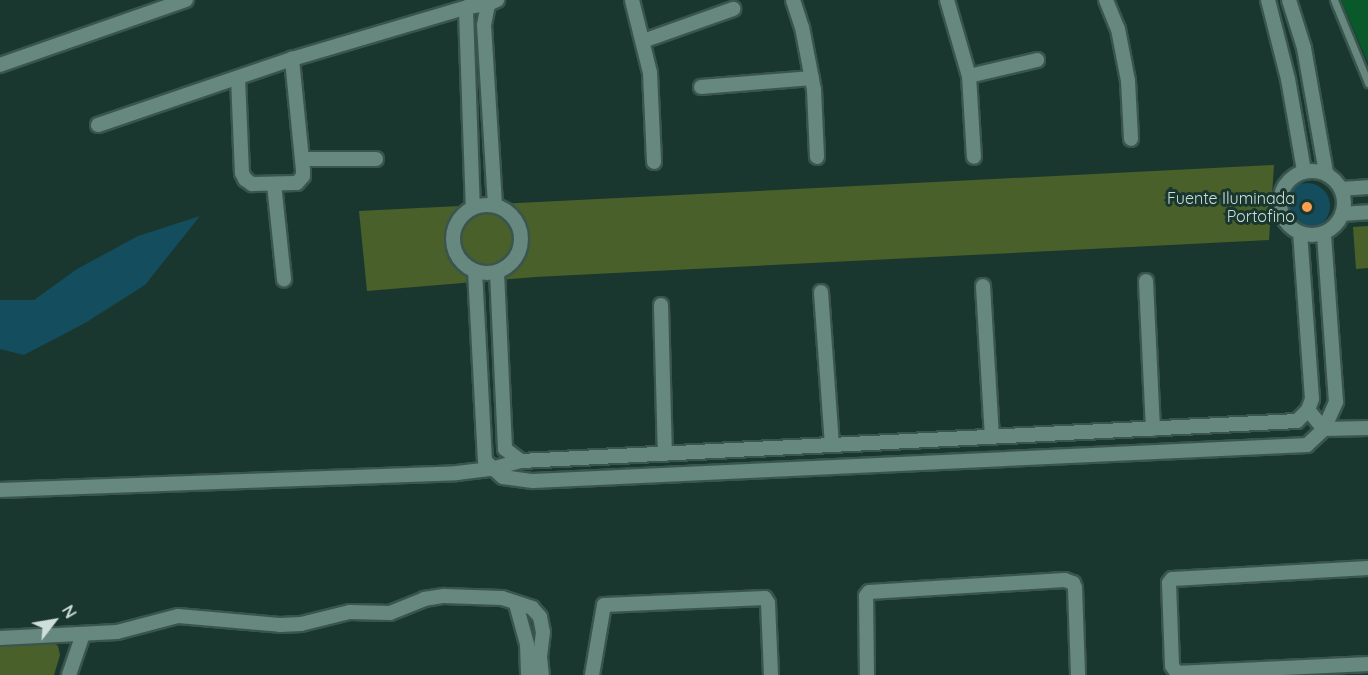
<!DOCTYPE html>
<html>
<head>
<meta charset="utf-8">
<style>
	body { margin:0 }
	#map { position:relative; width:1368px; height:675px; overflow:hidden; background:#19372f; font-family:Quicksand,sans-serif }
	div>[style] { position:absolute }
	.green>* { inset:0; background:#4a602a }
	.water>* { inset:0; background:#144d5d }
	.round { border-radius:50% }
	.building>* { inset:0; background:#0a592b }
	.roads { filter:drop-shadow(2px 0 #3a554e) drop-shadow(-2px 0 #3a554e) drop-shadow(0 2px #3a554e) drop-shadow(0 -2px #3a554e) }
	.service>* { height:7px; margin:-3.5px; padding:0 3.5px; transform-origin:3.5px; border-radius:3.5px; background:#67887e }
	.minor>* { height:14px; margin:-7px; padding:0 7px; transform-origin:7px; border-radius:7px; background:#67887e }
	.minor>.ring { margin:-7px; padding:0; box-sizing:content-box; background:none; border:14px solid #67887e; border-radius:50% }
	.dots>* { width:16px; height:16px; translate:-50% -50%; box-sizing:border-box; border:3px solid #19372f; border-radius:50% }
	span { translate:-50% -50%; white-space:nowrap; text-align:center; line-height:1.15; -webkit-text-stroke:6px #19372f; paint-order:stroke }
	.poi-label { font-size:16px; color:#cedfd9 }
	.right { translate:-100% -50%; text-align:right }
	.north { position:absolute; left:24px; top:591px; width:60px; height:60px; -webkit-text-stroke:4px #19372f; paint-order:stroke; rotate:59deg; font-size:16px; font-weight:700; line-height:24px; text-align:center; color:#cedfd9 }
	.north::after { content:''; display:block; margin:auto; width:21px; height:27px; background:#cedfd9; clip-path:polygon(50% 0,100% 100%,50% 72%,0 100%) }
</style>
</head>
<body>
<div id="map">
	<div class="green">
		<i style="clip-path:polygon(1274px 165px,1269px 240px,535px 277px,367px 291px,359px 211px)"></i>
		<i style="clip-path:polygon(1368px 226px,1368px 268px,1356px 269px,1353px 227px)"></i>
		<i style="clip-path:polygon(52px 642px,58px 646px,60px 655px,54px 675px,0 675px,0 644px)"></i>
	</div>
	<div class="water">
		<i class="round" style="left:1284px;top:183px;width:46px;height:46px"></i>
		<i style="clip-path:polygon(200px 216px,145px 285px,85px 323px,24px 355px,0 349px,0 300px,34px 300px,77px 269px,138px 236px)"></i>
	</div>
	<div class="building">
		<i style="clip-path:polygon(1341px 0,1368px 0,1368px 63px)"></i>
	</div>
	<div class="roads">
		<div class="service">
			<i style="left:1334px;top:0;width:90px;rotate:67.7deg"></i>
		</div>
		<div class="minor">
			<i style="left:632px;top:0;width:75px;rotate:76.1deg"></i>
			<i style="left:650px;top:73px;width:89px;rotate:87.4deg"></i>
			<i style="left:793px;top:0;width:28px;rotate:72deg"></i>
			<i style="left:802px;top:27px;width:64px;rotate:79.2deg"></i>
			<i style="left:814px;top:90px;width:67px;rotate:87.4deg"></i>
			<i style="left:947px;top:0;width:79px;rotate:73.9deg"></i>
			<i style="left:969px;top:76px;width:81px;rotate:86.5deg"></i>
			<i style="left:1106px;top:0;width:31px;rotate:68deg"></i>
			<i style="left:1118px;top:29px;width:53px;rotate:79.1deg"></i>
			<i style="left:1128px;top:81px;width:58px;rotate:87deg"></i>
			<i style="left:1268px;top:0;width:81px;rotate:75.8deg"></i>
			<i style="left:1288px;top:79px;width:93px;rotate:80.1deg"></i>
			<i style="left:1289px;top:0;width:50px;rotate:72.6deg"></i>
			<i style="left:1304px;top:48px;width:127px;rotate:80deg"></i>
			<i style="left:472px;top:2px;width:11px;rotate:124deg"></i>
			<i style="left:466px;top:11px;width:196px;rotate:88deg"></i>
			<i style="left:643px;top:41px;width:96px;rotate:-19.6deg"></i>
			<i style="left:0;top:65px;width:197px;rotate:-19.3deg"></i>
			<i style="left:969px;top:76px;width:70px;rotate:-13.2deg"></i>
			<i style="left:238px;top:78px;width:95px;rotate:87.6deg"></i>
			<i style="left:242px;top:173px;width:7px;rotate:63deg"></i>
			<i style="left:245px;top:179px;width:9px;rotate:36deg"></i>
			<i style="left:252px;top:184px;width:45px;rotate:-1.3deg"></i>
			<i style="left:297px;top:183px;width:9px;rotate:-49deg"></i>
			<i style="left:303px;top:176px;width:6px;rotate:-90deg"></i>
			<i style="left:303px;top:170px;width:112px;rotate:-95.7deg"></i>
			<i style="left:701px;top:87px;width:111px;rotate:-4.6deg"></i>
			<i style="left:98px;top:125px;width:205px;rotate:-18.8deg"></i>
			<i style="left:292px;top:59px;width:184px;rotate:-16.5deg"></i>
			<i style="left:468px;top:7px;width:20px;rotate:-9deg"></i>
			<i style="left:302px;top:159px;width:74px"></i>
			<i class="ring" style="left:1280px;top:171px;width:50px;height:50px"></i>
			<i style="left:274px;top:184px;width:96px;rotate:84deg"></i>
			<i style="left:1341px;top:189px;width:27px;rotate:-4deg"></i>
			<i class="ring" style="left:453px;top:205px;width:54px;height:54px"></i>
			<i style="left:495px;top:205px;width:180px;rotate:-93.5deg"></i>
			<i style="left:484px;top:25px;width:21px;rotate:-79deg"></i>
			<i style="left:488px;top:4px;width:10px;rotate:-24deg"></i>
			<i style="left:1342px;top:214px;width:26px;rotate:-4deg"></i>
			<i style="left:475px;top:271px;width:190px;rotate:87deg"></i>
			<i style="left:485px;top:461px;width:24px;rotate:42deg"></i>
			<i style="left:503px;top:477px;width:30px;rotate:8deg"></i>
			<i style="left:533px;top:481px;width:775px;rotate:-2.66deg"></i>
			<i style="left:1307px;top:445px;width:23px;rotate:-43deg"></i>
			<i style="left:1324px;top:429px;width:30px;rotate:-66deg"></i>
			<i style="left:1336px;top:402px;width:169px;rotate:-94.1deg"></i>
			<i style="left:497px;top:272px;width:177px;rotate:87.4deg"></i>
			<i style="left:505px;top:449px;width:20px;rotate:37deg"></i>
			<i style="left:521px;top:461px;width:777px;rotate:-2.95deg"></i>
			<i style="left:1297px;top:421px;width:16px;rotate:-45deg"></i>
			<i style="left:1308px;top:410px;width:12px;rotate:-70deg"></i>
			<i style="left:1312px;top:399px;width:166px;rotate:-94.1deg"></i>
			<i style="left:1146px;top:281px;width:148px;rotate:87.3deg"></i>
			<i style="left:983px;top:286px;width:151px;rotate:86.6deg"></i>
			<i style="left:821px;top:292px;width:153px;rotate:85.9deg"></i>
			<i style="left:661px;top:305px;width:149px;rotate:88.5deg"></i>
			<i style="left:1308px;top:410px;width:25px;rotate:50deg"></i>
			<i style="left:1324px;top:429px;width:44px;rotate:-1.3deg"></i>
			<i style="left:0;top:490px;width:457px;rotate:-2.1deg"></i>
			<i style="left:457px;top:473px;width:34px;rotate:-7deg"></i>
			<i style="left:491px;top:469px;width:31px;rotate:-15deg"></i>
			<i style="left:1368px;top:568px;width:196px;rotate:176.8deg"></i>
			<i style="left:1172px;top:579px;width:5px;rotate:127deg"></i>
			<i style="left:1169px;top:583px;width:83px;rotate:87.9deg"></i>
			<i style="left:1172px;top:666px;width:9px;rotate:54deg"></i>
			<i style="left:1177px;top:673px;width:191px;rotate:-2.7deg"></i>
			<i style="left:516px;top:604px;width:41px;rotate:74.6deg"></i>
			<i style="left:527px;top:644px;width:31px;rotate:88deg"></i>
			<i style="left:0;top:638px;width:117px;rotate:-2.9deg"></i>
			<i style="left:117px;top:632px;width:63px;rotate:-14.7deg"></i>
			<i style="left:178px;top:616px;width:102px;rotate:5deg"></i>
			<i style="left:280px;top:625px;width:21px;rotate:-3deg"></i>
			<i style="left:301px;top:624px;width:50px;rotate:-13.8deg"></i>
			<i style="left:350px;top:612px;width:40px;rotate:1.4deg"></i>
			<i style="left:390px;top:613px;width:37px;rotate:-22deg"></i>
			<i style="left:424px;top:599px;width:20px;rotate:-9deg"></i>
			<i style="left:444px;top:596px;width:58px;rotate:2deg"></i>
			<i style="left:502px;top:598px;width:32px;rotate:18deg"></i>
			<i style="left:532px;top:608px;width:12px;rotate:48deg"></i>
			<i style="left:540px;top:617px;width:15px;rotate:79deg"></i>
			<i style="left:543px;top:632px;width:25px;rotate:97deg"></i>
			<i style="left:540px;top:657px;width:18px;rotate:84deg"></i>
			<i style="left:69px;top:675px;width:43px;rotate:-71.1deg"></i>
			<i style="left:592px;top:675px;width:71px;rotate:-80.3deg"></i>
			<i style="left:604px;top:605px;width:161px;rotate:-2.5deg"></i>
			<i style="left:765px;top:598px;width:6px;rotate:59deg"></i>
			<i style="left:768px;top:603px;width:72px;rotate:87.6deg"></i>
			<i style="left:867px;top:675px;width:79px;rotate:-90.7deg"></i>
			<i style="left:866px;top:596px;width:5px;rotate:-53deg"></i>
			<i style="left:869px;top:592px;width:196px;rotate:-3.5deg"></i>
			<i style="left:1065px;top:580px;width:9px;rotate:21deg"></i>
			<i style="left:1073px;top:583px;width:5px;rotate:68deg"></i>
			<i style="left:1075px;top:588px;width:87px;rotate:88deg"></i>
		</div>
	</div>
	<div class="dots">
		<i style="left:1307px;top:207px;background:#fb9e50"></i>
	</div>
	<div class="poi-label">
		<span class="right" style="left:1295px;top:207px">Fuente Iluminada<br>Portofino</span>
	</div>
	<div class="north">N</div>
</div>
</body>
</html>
